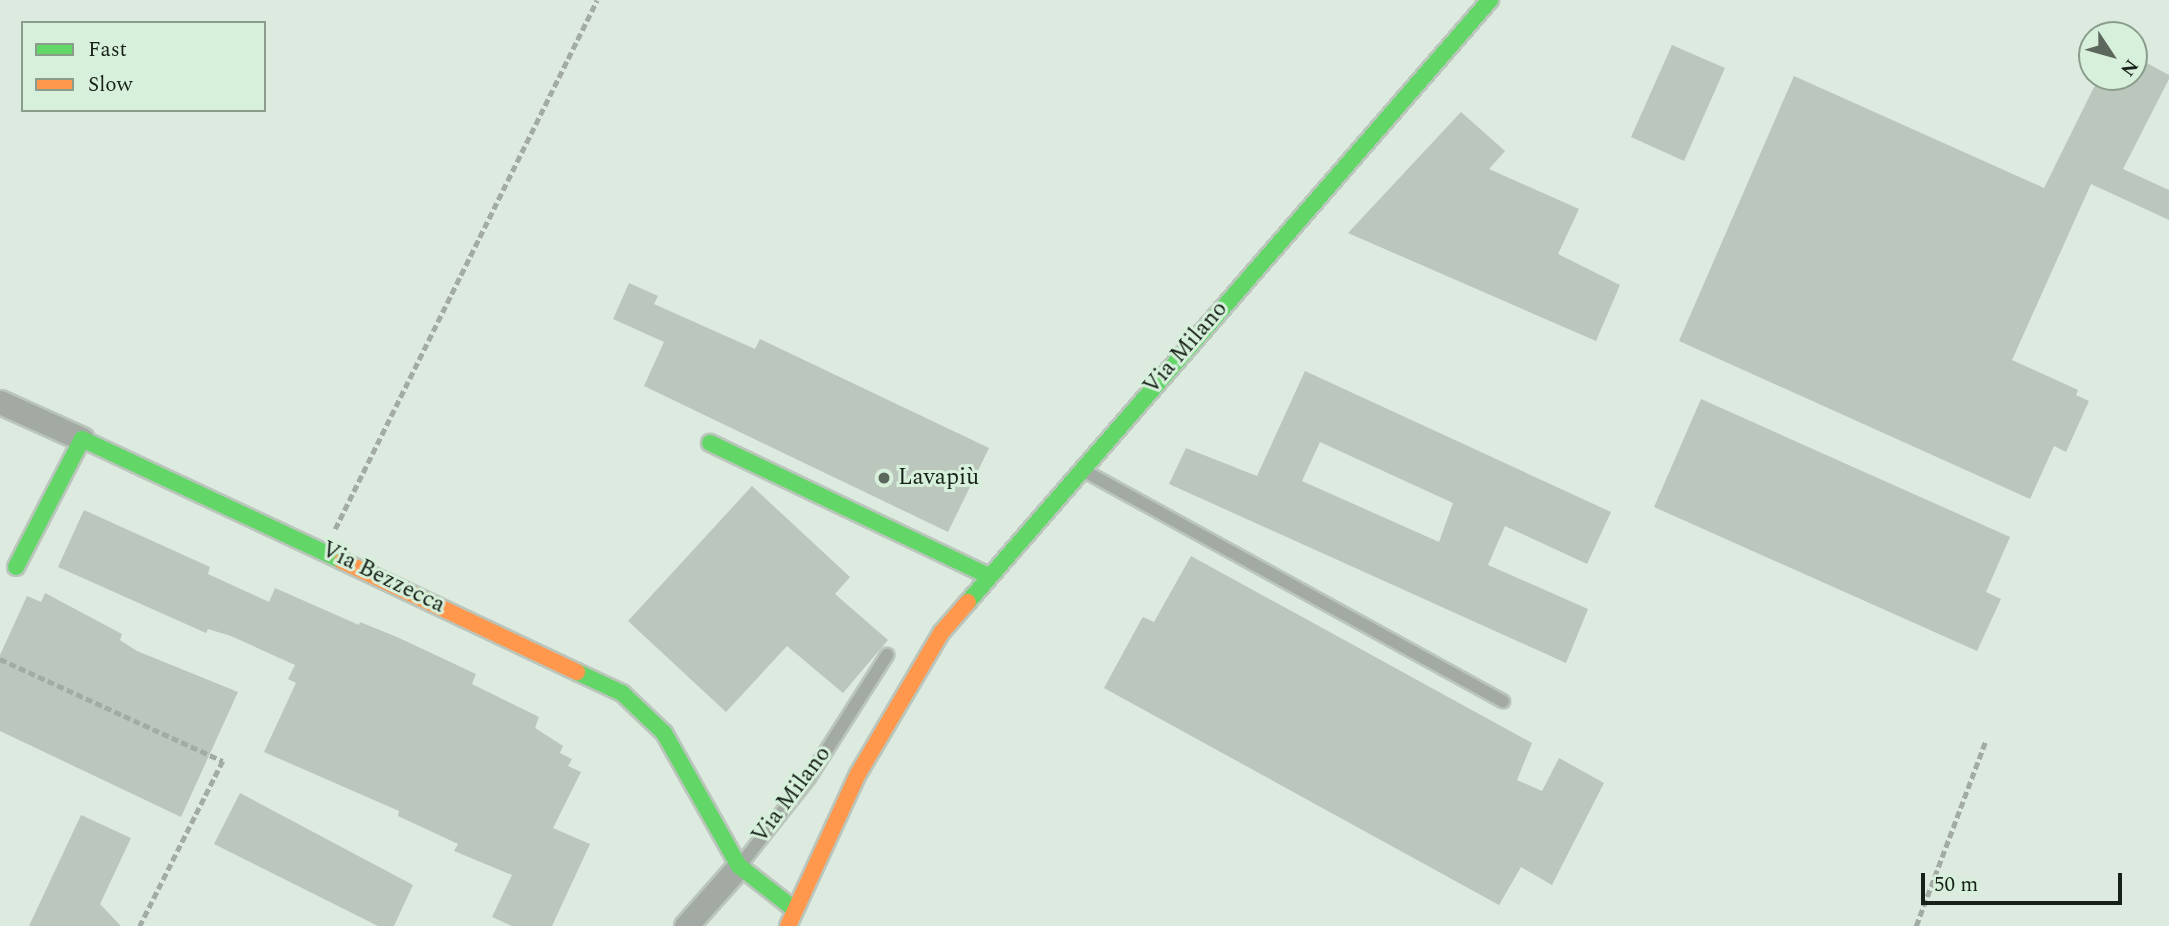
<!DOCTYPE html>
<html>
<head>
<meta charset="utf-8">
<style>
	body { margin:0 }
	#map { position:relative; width:2169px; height:926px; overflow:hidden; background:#ddeadf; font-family:Spectral,serif }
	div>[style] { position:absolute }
	.building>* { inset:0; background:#bbc6bd }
	.path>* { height:4.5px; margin-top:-2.25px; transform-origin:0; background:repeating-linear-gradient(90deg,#a2aba4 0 7px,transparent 0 10.5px) }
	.roads { filter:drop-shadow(2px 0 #bac5bc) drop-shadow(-2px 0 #bac5bc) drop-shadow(0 2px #bac5bc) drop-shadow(0 -2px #bac5bc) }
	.lane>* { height:12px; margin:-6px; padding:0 6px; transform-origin:6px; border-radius:6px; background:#a2aaa3 }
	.street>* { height:23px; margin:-11.5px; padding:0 11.5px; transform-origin:11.5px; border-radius:11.5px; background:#a2aaa3 }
	.fast>* { height:16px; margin:-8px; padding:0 8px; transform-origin:8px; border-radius:8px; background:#63d668 }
	.slow>* { height:16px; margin:-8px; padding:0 8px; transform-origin:8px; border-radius:8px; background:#ff974d }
	.dots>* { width:19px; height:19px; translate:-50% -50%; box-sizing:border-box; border:4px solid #d7f0db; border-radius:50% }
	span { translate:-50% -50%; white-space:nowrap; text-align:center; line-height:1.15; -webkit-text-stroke:6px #d7f0db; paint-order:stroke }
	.street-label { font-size:23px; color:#172019 }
	.poi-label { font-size:23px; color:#172019 }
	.left { translate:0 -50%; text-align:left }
	.legend { position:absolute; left:21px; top:21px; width:245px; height:91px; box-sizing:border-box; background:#d7f0db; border:2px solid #8a9d8d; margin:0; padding:9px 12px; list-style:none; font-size:21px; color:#172019 }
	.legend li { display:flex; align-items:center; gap:14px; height:35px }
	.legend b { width:35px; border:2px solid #8a9d8d }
	.north { position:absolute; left:2078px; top:21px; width:70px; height:70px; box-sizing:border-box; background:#d7f0db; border:2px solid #8a9d8d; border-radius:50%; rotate:126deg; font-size:19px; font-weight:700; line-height:28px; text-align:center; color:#172019 }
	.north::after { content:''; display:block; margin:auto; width:24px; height:32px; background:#5c675e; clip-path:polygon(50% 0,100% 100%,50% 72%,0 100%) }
	.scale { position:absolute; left:1921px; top:873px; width:201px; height:32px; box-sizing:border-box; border:4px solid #172019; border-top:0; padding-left:9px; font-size:21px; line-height:24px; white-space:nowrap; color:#172019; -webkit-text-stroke:5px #d7f0db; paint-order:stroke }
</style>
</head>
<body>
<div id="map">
	<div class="building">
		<i style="clip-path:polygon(1672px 45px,1725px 68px,1684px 161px,1631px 137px)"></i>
		<i style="clip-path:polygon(2134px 56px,2169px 75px,2169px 79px,2123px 169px,2169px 190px,2169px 220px,2091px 184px,2012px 360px,2078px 390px,2076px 395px,2089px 401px,2066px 452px,2054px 446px,2030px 499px,1679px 341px,1794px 76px,2044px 188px,2099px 77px,2134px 77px)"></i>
		<i style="clip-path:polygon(1461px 112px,1505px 151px,1489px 169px,1579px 209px,1558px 254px,1620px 285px,1596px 341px,1348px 233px)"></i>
		<i style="clip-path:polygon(629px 283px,658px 296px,654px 304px,755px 349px,760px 339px,989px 448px,948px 532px,644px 386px,664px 342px,613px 319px)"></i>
		<i style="clip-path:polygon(evenodd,1305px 371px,1611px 512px,1587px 564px,1505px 526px,1488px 565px,1588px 609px,1566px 663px,1169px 484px,1186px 448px,1257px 476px,1305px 371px,1320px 442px,1453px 503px,1439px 542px,1302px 481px,1320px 442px)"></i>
		<i style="clip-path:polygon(1701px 399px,2010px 537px,1986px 592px,2001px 599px,1977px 651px,1654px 507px)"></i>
		<i style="clip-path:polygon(752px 486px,850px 577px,835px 594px,888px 640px,843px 693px,787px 646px,726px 712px,628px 621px)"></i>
		<i style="clip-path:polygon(84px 510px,210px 567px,208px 574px,269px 602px,275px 588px,359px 625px,360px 622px,397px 637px,476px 674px,472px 684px,539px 717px,535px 728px,563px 746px,560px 753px,572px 759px,568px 766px,581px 772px,553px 828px,590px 844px,552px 926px,512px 926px,492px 917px,512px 875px,454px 851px,458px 844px,398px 816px,399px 811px,264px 752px,296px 683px,288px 679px,295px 665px,231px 636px,208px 629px,206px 633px,58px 567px)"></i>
		<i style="clip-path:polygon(1191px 556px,1532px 743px,1517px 780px,1542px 791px,1559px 758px,1604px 783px,1552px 885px,1521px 867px,1499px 905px,1104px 688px,1141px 620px,1143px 617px,1154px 622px)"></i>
		<i style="clip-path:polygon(45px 593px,122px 634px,120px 640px,137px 651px,238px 692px,181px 817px,0 731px,0 655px,27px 596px,41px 602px)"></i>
		<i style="clip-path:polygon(240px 793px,413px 885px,394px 926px,378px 926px,214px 844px)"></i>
		<i style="clip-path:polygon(81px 815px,131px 838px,100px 904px,121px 926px,29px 926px)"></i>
	</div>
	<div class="path">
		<i style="left:335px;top:529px;width:590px;rotate:-63.65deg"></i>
		<i style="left:0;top:659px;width:245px;rotate:24.6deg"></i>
		<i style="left:223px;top:761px;width:185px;rotate:116.7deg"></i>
		<i style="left:1916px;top:926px;width:199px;rotate:-69.4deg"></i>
	</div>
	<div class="roads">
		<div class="lane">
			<i style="left:1086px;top:472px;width:476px;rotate:28.8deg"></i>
			<i style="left:741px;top:864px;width:110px;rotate:-51.7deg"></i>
			<i style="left:809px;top:778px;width:146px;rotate:-57.6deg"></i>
		</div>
		<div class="street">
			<i style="left:0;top:402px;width:90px;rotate:24.3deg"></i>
			<i style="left:686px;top:926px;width:80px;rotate:-48.5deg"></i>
		</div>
		<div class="fast">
			<i style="left:710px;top:443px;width:307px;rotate:25.5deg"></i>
			<i style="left:16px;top:567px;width:144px;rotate:-62.7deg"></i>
			<i style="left:82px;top:439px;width:287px;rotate:25.1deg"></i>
			<i style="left:968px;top:602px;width:797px;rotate:-49.07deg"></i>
			<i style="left:577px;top:672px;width:50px;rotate:25deg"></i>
			<i style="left:622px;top:693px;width:58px;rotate:43.6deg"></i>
			<i style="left:664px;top:733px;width:153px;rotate:60.6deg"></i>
			<i style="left:739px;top:866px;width:70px;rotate:38deg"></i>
		</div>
		<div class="slow">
			<i style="left:342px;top:561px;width:260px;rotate:25.3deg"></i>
			<i style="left:788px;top:926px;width:167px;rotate:-65.3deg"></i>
			<i style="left:858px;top:774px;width:164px;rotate:-59.5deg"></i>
			<i style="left:941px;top:633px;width:41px;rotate:-48.9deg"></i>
		</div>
	</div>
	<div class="dots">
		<i style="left:884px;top:478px;background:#5c675e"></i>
	</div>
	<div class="street-label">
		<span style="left:1186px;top:348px;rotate:-49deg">Via Milano</span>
		<span style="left:383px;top:578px;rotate:26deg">Via Bezzecca</span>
		<span style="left:792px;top:795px;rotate:-53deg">Via Milano</span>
	</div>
	<div class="poi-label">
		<span class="left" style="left:898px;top:478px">Lavapiù</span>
	</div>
	<ul class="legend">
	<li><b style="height:9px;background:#63d668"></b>Fast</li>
	<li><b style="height:9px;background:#ff974d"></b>Slow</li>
	</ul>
	<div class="north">N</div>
	<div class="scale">50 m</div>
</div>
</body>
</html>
